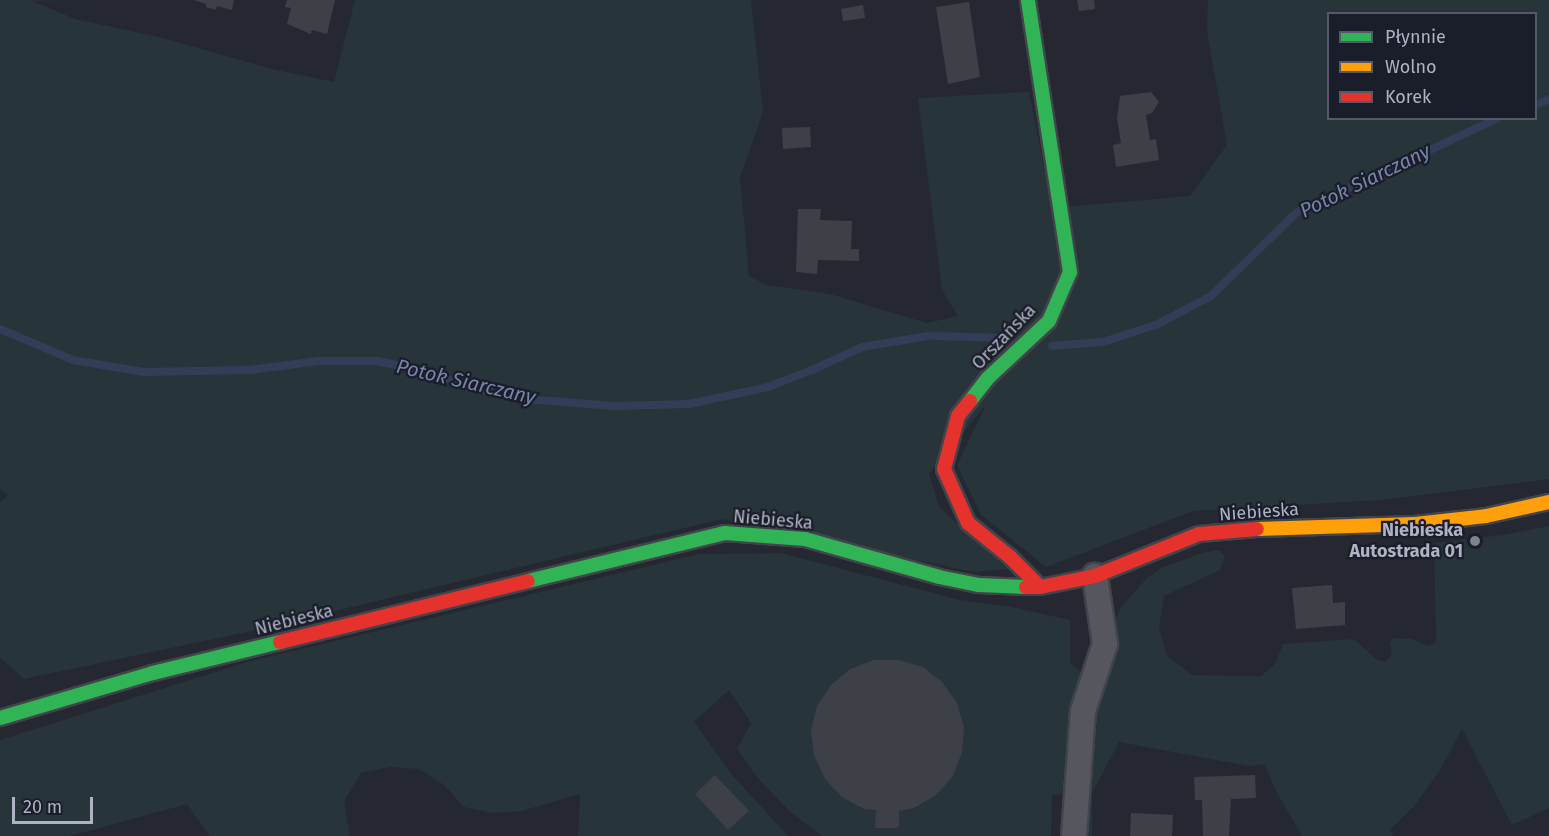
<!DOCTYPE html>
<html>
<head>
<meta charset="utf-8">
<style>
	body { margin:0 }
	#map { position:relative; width:1549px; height:836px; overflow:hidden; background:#252830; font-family:"Fira Sans",sans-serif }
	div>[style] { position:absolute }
	.green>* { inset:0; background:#273439 }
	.stream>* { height:8px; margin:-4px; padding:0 4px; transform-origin:4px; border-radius:4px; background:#343d57 }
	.building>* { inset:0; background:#3e4047 }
	.roads { filter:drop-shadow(2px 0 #42444b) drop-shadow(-2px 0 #42444b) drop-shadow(0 2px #42444b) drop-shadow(0 -2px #42444b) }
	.street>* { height:24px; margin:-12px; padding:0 12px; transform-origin:12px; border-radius:12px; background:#55565e }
	.fast>* { height:14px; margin:-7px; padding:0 7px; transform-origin:7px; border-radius:7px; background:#30b455 }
	.slow>* { height:14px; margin:-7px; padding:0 7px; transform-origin:7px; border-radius:7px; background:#ff9f0a }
	.jam>* { height:14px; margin:-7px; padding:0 7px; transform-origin:7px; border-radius:7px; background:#e5322d }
	.dots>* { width:16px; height:16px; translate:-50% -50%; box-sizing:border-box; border:3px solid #1a1d2a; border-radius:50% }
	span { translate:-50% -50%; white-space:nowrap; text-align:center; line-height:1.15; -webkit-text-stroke:4.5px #1a1d2a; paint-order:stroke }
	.street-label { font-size:18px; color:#aeb2c2 }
	.poi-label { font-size:18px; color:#aeb2c2; font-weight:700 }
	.right { translate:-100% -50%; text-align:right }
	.water-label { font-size:20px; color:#7885a9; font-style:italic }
	.legend { position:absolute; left:1327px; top:12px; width:210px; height:108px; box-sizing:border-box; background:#1a1d2a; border:2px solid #555967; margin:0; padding:8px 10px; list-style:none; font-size:18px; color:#aeb2c2 }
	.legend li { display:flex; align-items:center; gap:12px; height:30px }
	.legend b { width:30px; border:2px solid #555967 }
	.scale { position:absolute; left:12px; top:797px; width:81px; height:27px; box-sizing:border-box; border:3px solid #aeb2c2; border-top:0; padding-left:8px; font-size:18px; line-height:21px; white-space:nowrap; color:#aeb2c2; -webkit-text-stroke:4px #1a1d2a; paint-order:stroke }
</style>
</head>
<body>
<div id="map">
	<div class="green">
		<i style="clip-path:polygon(evenodd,0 0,30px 0,75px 19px,159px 37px,272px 69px,334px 82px,355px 0,751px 0,763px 112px,740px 177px,749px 276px,767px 285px,830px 294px,927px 323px,958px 316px,942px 290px,918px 98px,1029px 92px,1052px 208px,1190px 196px,1227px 145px,1207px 31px,1208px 0,1549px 0,1549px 479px,1381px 500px,1193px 511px,1046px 567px,981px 515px,957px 465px,986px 405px,929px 473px,939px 507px,1007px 569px,973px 572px,722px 519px,242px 633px,24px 679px,0 658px,0 502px,8px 495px,0 489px,0 0,1328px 14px,1536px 14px,1536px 118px,1328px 118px,1328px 14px)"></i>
		<i style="clip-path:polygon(1549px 526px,1549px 808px,1512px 825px,1462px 729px,1439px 772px,1415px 805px,1390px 830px,1393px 836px,1302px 836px,1277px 793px,1264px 764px,1249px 766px,1119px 742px,1092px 793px,1092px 836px,1080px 836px,1082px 793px,1052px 795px,1051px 836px,822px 836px,790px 812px,756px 776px,737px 749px,751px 723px,729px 690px,694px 722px,733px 776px,788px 836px,578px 836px,580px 794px,522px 811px,493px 813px,464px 807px,444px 785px,419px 769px,390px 767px,361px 773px,344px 801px,350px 836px,210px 836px,187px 804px,70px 836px,0 836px,0 740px,247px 662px,699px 554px,781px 553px,960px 600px,1011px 607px,1070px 620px,1070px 663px,1101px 690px,1114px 647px,1116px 619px,1121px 607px,1148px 577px,1161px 568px,1202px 553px,1219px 550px,1225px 557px,1220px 570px,1164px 596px,1159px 627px,1167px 656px,1192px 675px,1261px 676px,1275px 664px,1283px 644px,1354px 639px,1376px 659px,1385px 662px,1392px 655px,1390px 643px,1393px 638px,1411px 639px,1429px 646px,1436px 642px,1434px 543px,1502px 535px)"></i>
	</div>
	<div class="stream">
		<i style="left:1536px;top:105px;width:14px;rotate:-25deg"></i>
		<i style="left:0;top:329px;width:79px;rotate:23deg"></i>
		<i style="left:73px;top:360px;width:72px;rotate:9.6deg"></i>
		<i style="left:144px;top:372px;width:105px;rotate:-1.1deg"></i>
		<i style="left:249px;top:370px;width:71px;rotate:-7.3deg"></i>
		<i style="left:319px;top:361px;width:58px"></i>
		<i style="left:377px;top:361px;width:46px;rotate:11.3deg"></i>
		<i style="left:422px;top:370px;width:46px;rotate:20.4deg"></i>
		<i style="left:465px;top:386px;width:61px;rotate:12.2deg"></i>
		<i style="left:525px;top:399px;width:89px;rotate:4.5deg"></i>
		<i style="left:614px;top:406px;width:75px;rotate:-1.5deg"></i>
		<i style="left:689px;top:404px;width:81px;rotate:-12.1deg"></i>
		<i style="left:768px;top:387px;width:47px;rotate:-21.1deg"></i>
		<i style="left:812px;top:370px;width:55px;rotate:-24.7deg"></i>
		<i style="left:862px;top:347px;width:67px;rotate:-9.5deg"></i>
		<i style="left:934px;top:336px;width:72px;rotate:1.6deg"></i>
		<i style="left:1052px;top:346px;width:51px;rotate:-4.5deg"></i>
		<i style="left:1103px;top:342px;width:58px;rotate:-18.1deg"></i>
		<i style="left:1158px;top:324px;width:60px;rotate:-27.8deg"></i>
		<i style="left:1211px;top:296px;width:119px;rotate:-44.3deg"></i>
		<i style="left:1296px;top:213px;width:223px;rotate:-25.2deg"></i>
	</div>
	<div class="building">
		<i style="clip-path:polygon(194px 0,234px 0,232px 10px,217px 6px,216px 10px,206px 7px,206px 4px)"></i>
		<i style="clip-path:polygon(287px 0,335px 0,327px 34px,312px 30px,311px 34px,287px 24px,291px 8px,285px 7px)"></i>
		<i style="clip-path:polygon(1077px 0,1094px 0,1095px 9px,1079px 11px)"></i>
		<i style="clip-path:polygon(969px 2px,980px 77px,948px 84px,936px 7px)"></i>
		<i style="clip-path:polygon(863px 5px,865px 18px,843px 21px,841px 9px)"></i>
		<i style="clip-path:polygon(1151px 92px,1159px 102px,1152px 113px,1146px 115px,1150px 140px,1156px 139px,1159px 160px,1116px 167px,1113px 145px,1121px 143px,1117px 118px,1120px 96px)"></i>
		<i style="clip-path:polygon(810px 127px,811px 147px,783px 149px,782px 128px)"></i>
		<i style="clip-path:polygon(798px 209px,821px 209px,820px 220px,852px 221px,851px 249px,859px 249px,859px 261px,818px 260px,817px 274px,796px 272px)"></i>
		<i style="clip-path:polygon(1332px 585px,1333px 603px,1345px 602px,1345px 625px,1296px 629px,1292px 588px)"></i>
		<i style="clip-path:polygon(874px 660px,899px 660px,923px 667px,942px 682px,957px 703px,964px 727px,962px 752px,953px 776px,936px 795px,914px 808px,899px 811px,899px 827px,895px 828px,875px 828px,876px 810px,864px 809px,842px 797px,825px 779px,814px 755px,811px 730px,817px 706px,831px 685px,850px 669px)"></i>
		<i style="clip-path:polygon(715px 775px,749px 811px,728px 830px,695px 794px)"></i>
		<i style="clip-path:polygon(1255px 775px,1256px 798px,1231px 799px,1229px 836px,1203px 836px,1202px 800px,1195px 800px,1194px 777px)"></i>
		<i style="clip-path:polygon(1131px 813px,1173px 815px,1172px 836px,1130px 836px)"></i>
	</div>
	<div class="roads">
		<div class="street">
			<i style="left:1074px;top:836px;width:125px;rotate:-85.9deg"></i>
			<i style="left:1083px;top:711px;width:71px;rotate:-71.8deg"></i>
			<i style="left:1105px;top:644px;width:69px;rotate:-98.4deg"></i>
		</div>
		<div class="fast">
			<i style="left:970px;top:401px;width:29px;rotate:-52deg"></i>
			<i style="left:988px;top:378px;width:83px;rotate:-43.1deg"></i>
			<i style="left:1049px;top:321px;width:53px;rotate:-66.8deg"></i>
			<i style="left:1070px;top:272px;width:275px;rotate:-98.8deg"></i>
			<i style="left:528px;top:581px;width:203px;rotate:-13.7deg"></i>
			<i style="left:725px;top:533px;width:80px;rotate:4.3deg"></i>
			<i style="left:805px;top:539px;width:139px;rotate:15.8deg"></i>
			<i style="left:939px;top:577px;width:41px;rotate:11.3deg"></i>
			<i style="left:979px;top:585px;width:47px;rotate:2.4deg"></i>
			<i style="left:0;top:718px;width:159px;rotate:-16.4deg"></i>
			<i style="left:153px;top:673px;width:131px;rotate:-13.7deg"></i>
		</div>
		<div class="slow">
			<i style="left:1257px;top:529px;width:158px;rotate:-1.8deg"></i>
			<i style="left:1415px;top:524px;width:71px;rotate:-6.4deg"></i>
			<i style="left:1486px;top:516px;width:65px;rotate:-12.5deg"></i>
		</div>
		<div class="jam">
			<i style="left:970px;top:401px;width:19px;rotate:129deg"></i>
			<i style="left:958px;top:416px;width:55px;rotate:104.8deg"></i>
			<i style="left:944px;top:469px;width:59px;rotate:66deg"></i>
			<i style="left:968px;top:523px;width:54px;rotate:39deg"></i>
			<i style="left:1010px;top:557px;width:42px;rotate:45deg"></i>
			<i style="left:1026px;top:587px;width:14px"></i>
			<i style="left:1040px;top:587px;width:56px;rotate:-11.3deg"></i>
			<i style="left:1095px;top:576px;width:112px;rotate:-22deg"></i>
			<i style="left:1199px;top:534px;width:58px;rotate:-4.9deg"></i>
			<i style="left:280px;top:642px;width:255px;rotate:-13.8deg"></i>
		</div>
	</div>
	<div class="dots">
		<i style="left:1475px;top:541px;background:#7e828f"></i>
	</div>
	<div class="street-label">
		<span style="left:1004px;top:337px;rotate:-46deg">Orszańska</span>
		<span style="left:1259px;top:512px;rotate:-4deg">Niebieska</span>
		<span style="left:773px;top:520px;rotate:5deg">Niebieska</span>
		<span style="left:294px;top:620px;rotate:-14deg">Niebieska</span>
	</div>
	<div class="poi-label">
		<span class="right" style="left:1463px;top:541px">Niebieska<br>Autostrada 01</span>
	</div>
	<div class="water-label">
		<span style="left:1365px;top:181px;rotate:-26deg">Potok Siarczany</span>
		<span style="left:466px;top:382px;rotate:13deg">Potok Siarczany</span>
	</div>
	<ul class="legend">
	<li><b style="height:8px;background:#30b455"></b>Płynnie</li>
	<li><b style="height:8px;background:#ff9f0a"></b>Wolno</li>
	<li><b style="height:8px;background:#e5322d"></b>Korek</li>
	</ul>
	<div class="scale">20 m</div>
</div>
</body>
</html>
